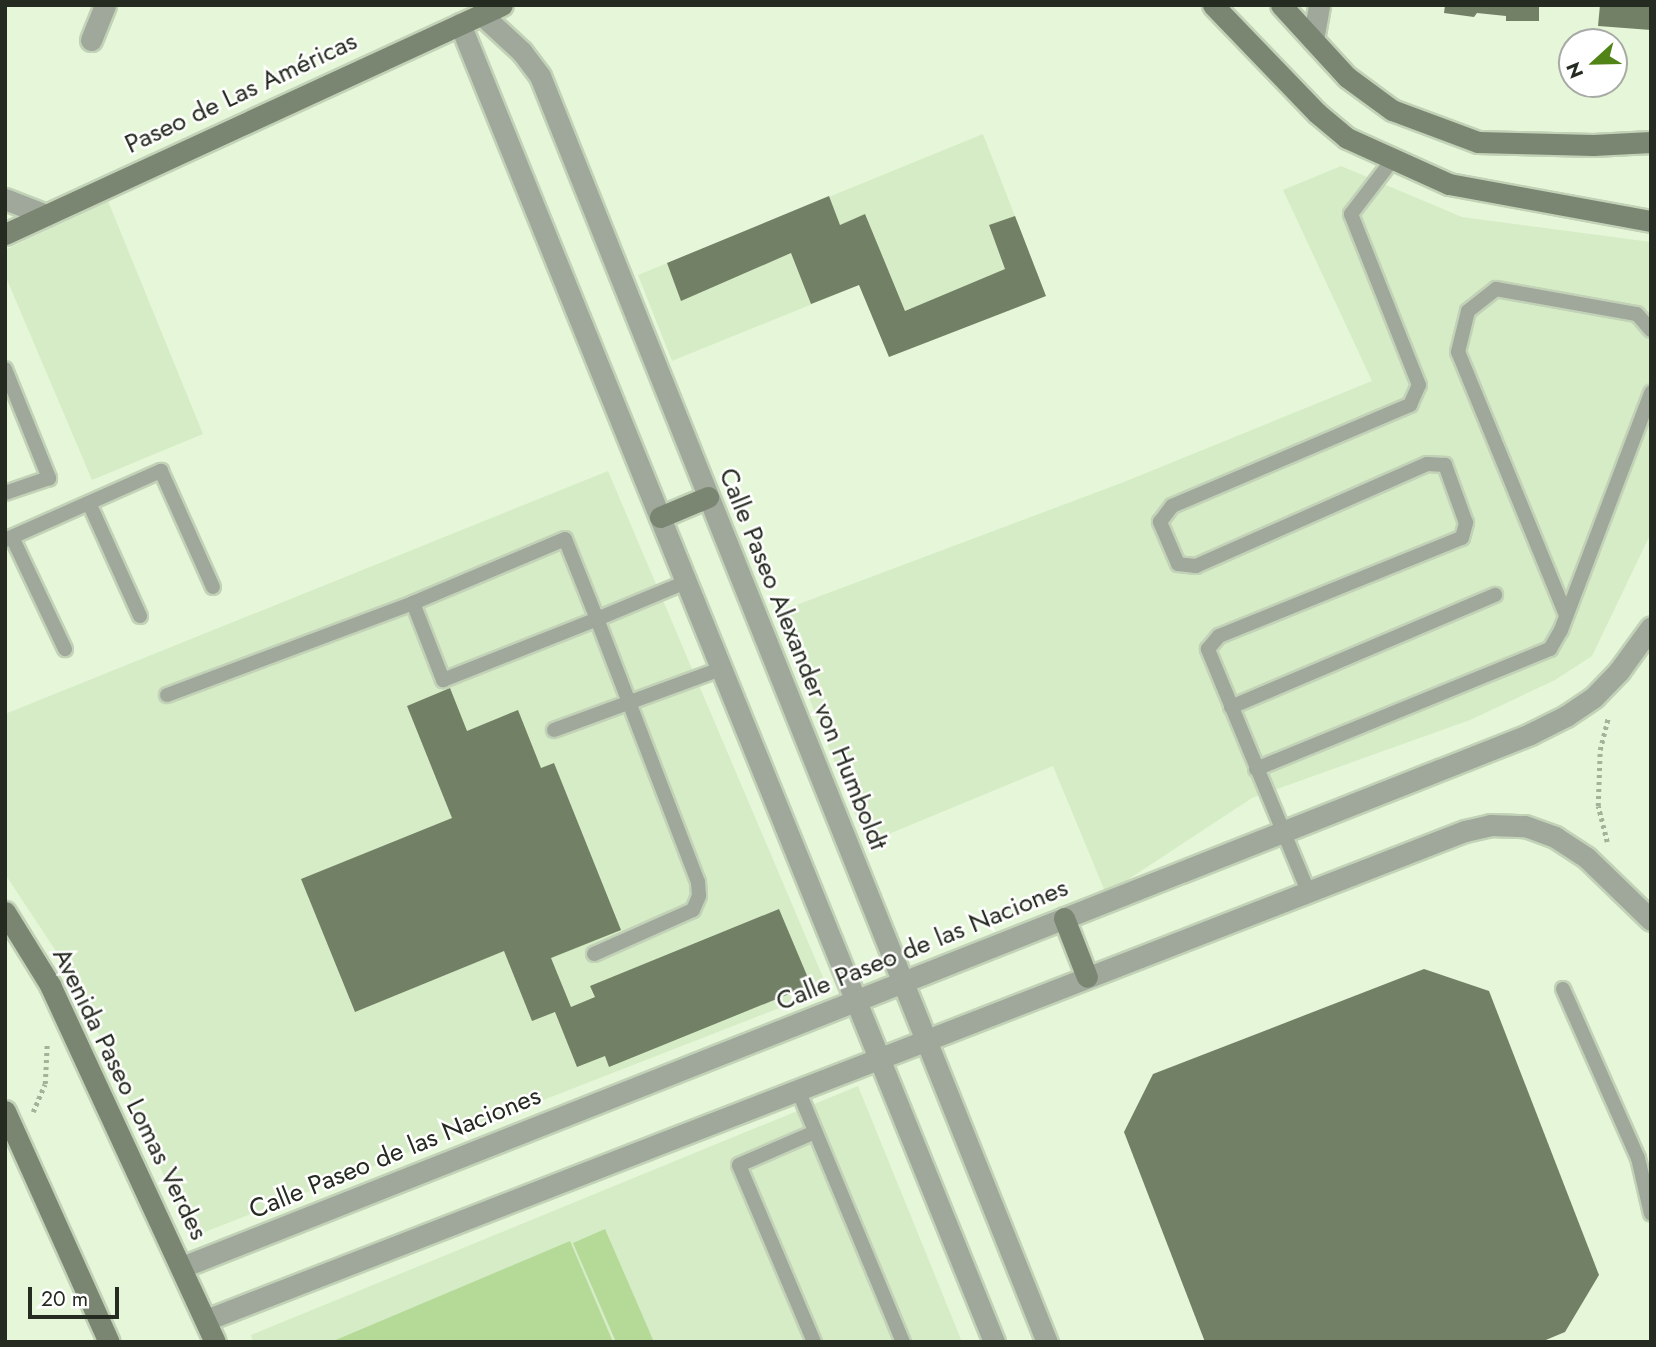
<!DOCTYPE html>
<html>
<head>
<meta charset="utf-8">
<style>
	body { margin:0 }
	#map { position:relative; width:1656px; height:1347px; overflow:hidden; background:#e5f7d8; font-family:Jost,sans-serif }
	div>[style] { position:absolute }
	.built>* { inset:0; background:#d6ecc6 }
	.green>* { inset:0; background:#b5da98 }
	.building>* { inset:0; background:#728166 }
	.path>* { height:4.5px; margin-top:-2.25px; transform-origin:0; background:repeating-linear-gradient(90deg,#a4b29a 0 3.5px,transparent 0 7px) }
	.roads { filter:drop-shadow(2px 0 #c2d2b7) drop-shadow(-2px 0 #c2d2b7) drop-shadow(0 2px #c2d2b7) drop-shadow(0 -2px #c2d2b7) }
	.lane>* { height:14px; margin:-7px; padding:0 7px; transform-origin:7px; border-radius:7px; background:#a0a79b }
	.street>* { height:21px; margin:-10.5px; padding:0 10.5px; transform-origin:10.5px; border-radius:10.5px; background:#a0a79b }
	.secondary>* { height:21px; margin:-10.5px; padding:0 10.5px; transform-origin:10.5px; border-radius:10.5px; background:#7a8572 }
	span { translate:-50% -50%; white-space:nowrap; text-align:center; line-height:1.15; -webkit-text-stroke:5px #fff; paint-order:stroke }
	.street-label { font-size:26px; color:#252b20 }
	.frame { position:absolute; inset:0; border:7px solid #252b20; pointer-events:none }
	.north { position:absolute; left:1558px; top:28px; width:70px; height:70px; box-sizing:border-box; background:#fff; border:2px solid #a8aaa6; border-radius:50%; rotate:248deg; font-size:19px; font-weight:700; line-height:28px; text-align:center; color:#252b20 }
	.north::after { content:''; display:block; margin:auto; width:24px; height:32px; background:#518316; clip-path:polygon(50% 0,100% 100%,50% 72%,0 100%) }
	.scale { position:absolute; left:28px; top:1287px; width:91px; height:32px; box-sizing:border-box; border:4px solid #252b20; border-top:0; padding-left:9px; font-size:21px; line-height:24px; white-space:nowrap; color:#252b20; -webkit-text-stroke:5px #fff; paint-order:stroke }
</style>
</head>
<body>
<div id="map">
	<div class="built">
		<i style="clip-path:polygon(983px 134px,1046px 296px,889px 357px,859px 285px,672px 361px,638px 275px)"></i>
		<i style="clip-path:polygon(1341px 166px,1462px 217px,1651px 242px,1651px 533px,1592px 656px,1555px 680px,1470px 720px,1252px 798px,1106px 894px,1053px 766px,867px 843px,775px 613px,1124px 482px,1372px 381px,1283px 190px)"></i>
		<i style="clip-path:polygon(108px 201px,203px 434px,92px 480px,5px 275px,5px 250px)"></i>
		<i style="clip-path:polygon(608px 471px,828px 989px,192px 1237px,71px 974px,5px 874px,5px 714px)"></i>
		<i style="clip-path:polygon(858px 1086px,962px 1342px,253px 1342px,251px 1335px)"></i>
	</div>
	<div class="green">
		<i style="clip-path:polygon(605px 1229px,654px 1342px,616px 1342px,573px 1243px)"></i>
		<i style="clip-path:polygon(570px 1241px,613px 1342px,331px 1342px)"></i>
	</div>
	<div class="building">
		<i style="clip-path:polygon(1445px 5px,1539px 5px,1539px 21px,1506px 21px,1506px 16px,1477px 13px,1474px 17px,1444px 13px)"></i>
		<i style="clip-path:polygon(1600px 5px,1651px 5px,1651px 30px,1598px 26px)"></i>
		<i style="clip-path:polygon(829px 196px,840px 225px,865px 214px,905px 311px,1005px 269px,989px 225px,1015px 216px,1046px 296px,889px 357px,859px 285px,811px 304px,791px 253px,681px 301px,667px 263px)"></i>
		<i style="clip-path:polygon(450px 688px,467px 731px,518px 710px,541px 768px,554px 763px,621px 930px,551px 958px,571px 1007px,595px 997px,590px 986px,779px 909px,811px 985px,609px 1067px,605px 1056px,577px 1067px,555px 1012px,532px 1021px,504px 951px,355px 1012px,301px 879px,452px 818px,407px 706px)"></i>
		<i style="clip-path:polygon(1424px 969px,1489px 991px,1599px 1275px,1565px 1332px,1541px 1342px,1205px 1342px,1124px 1132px,1153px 1074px)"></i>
	</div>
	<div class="path">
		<i style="left:1607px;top:842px;width:37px;rotate:-104deg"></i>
		<i style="left:1598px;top:806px;width:56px;rotate:-88deg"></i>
		<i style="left:1600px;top:750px;width:32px;rotate:-76deg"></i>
		<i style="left:33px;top:1112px;width:30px;rotate:-67deg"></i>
		<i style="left:45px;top:1084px;width:41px;rotate:-87.2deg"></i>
	</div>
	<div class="roads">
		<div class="lane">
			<i style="left:5px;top:369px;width:118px;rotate:68deg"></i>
			<i style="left:49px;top:478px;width:46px;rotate:161.2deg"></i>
			<i style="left:89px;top:503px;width:124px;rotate:65.7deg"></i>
			<i style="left:12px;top:537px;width:124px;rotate:64.7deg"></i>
			<i style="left:5px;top:540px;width:171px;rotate:-23.9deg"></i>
			<i style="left:161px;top:471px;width:127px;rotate:65.9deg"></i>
			<i style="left:1566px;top:615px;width:284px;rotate:-112.3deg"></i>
			<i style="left:1458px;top:352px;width:42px;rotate:-76.3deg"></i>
			<i style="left:1468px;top:311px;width:36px;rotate:-38deg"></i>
			<i style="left:1496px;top:289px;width:143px;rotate:10.1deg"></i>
			<i style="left:1637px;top:314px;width:21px;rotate:49deg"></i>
			<i style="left:167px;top:695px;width:263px;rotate:-20.5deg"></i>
			<i style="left:1231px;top:707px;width:287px;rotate:-23deg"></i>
			<i style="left:554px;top:730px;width:178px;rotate:-20.1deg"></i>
			<i style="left:1256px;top:769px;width:318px;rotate:-22.2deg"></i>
			<i style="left:1550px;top:649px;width:22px;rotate:-60deg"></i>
			<i style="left:1561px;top:630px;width:254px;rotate:-69.2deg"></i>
			<i style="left:1308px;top:891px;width:262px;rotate:-112.5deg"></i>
			<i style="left:1208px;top:649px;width:17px;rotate:-50deg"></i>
			<i style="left:1219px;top:636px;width:262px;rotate:-22deg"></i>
			<i style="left:1462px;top:538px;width:16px;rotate:-75deg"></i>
			<i style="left:1466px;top:523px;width:62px;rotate:-109.9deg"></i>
			<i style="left:1445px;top:465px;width:18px;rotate:-177deg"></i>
			<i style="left:1427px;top:464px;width:253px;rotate:156.2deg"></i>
			<i style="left:1196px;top:566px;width:18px;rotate:-174deg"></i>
			<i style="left:1178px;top:564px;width:46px;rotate:-113.2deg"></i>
			<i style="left:1160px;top:522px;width:20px;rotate:-53deg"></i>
			<i style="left:1172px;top:506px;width:259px;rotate:-23deg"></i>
			<i style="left:1410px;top:405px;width:22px;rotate:-66deg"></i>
			<i style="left:1419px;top:385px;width:184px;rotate:-111.7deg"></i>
			<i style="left:1351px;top:214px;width:69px;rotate:-52.6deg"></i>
			<i style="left:594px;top:954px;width:108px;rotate:-24deg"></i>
			<i style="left:693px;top:910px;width:15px;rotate:-67deg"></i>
			<i style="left:699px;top:896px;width:14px;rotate:-94deg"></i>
			<i style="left:698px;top:882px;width:282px;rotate:-111deg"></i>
			<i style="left:597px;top:619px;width:86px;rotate:-111.8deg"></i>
			<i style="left:565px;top:539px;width:165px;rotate:157.2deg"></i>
			<i style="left:413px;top:603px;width:83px;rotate:68.7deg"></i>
			<i style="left:443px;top:680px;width:166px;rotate:-21.6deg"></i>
			<i style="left:597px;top:619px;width:96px;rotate:-22.6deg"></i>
			<i style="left:1563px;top:989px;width:185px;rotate:66.1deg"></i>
			<i style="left:1638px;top:1158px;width:57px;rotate:76.9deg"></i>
			<i style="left:798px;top:1090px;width:273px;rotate:67.4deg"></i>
			<i style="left:814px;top:1342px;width:192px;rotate:-113deg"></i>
			<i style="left:739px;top:1165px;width:83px;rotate:-23.5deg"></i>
		</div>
		<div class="street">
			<i style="left:481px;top:14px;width:56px;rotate:42.8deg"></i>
			<i style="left:522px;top:52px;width:30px;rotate:53deg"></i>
			<i style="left:540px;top:76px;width:1364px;rotate:68.18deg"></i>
			<i style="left:460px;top:24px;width:1422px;rotate:67.94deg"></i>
			<i style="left:91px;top:40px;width:38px;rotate:-68deg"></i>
			<i style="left:1313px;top:40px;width:36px;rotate:-80deg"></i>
			<i style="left:5px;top:199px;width:44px;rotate:21.3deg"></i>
			<i style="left:182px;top:1267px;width:1450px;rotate:-21.57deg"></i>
			<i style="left:1530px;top:734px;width:40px;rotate:-26.6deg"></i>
			<i style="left:1566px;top:716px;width:34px;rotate:-34deg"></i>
			<i style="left:1594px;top:697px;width:36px;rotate:-46deg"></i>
			<i style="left:1619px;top:671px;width:54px;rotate:-54deg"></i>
			<i style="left:206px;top:1320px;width:1351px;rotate:-21.23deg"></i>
			<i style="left:1465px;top:831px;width:26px;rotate:-13deg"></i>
			<i style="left:1490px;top:825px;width:35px;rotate:2deg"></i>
			<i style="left:1525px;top:826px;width:32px;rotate:20deg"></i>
			<i style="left:1555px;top:837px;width:38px;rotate:33deg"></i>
			<i style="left:1587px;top:858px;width:89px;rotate:44.1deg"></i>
		</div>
		<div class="secondary">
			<i style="left:1213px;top:5px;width:150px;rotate:46.1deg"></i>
			<i style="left:1317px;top:113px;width:39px;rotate:40deg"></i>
			<i style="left:1347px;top:138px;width:112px;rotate:24.3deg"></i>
			<i style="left:1449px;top:184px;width:205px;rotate:10.4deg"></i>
			<i style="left:1281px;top:5px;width:98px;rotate:47.5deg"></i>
			<i style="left:1347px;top:77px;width:56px;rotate:36.3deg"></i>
			<i style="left:1392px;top:110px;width:92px;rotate:20.4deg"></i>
			<i style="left:1478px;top:142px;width:115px;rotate:1.5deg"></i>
			<i style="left:1593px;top:145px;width:58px;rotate:-3deg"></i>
			<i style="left:5px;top:234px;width:547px;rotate:-24.74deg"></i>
			<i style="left:660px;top:517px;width:52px;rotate:-22.6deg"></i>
			<i style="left:5px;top:912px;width:86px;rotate:58.3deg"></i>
			<i style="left:50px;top:985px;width:393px;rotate:65.2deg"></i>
			<i style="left:1064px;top:918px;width:63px;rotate:68.7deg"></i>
			<i style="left:5px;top:1111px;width:253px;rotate:65.8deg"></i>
		</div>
	</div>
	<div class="street-label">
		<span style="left:241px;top:93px;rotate:-25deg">Paseo de Las Américas</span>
		<span style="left:803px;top:659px;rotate:68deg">Calle Paseo Alexander von Humboldt</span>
		<span style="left:922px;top:945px;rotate:-22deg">Calle Paseo de las Naciones</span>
		<span style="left:130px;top:1094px;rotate:64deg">Avenida Paseo Lomas Verdes</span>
		<span style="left:395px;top:1153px;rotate:-22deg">Calle Paseo de las Naciones</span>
	</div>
	<div class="frame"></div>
	<div class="north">N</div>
	<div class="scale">20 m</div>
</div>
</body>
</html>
